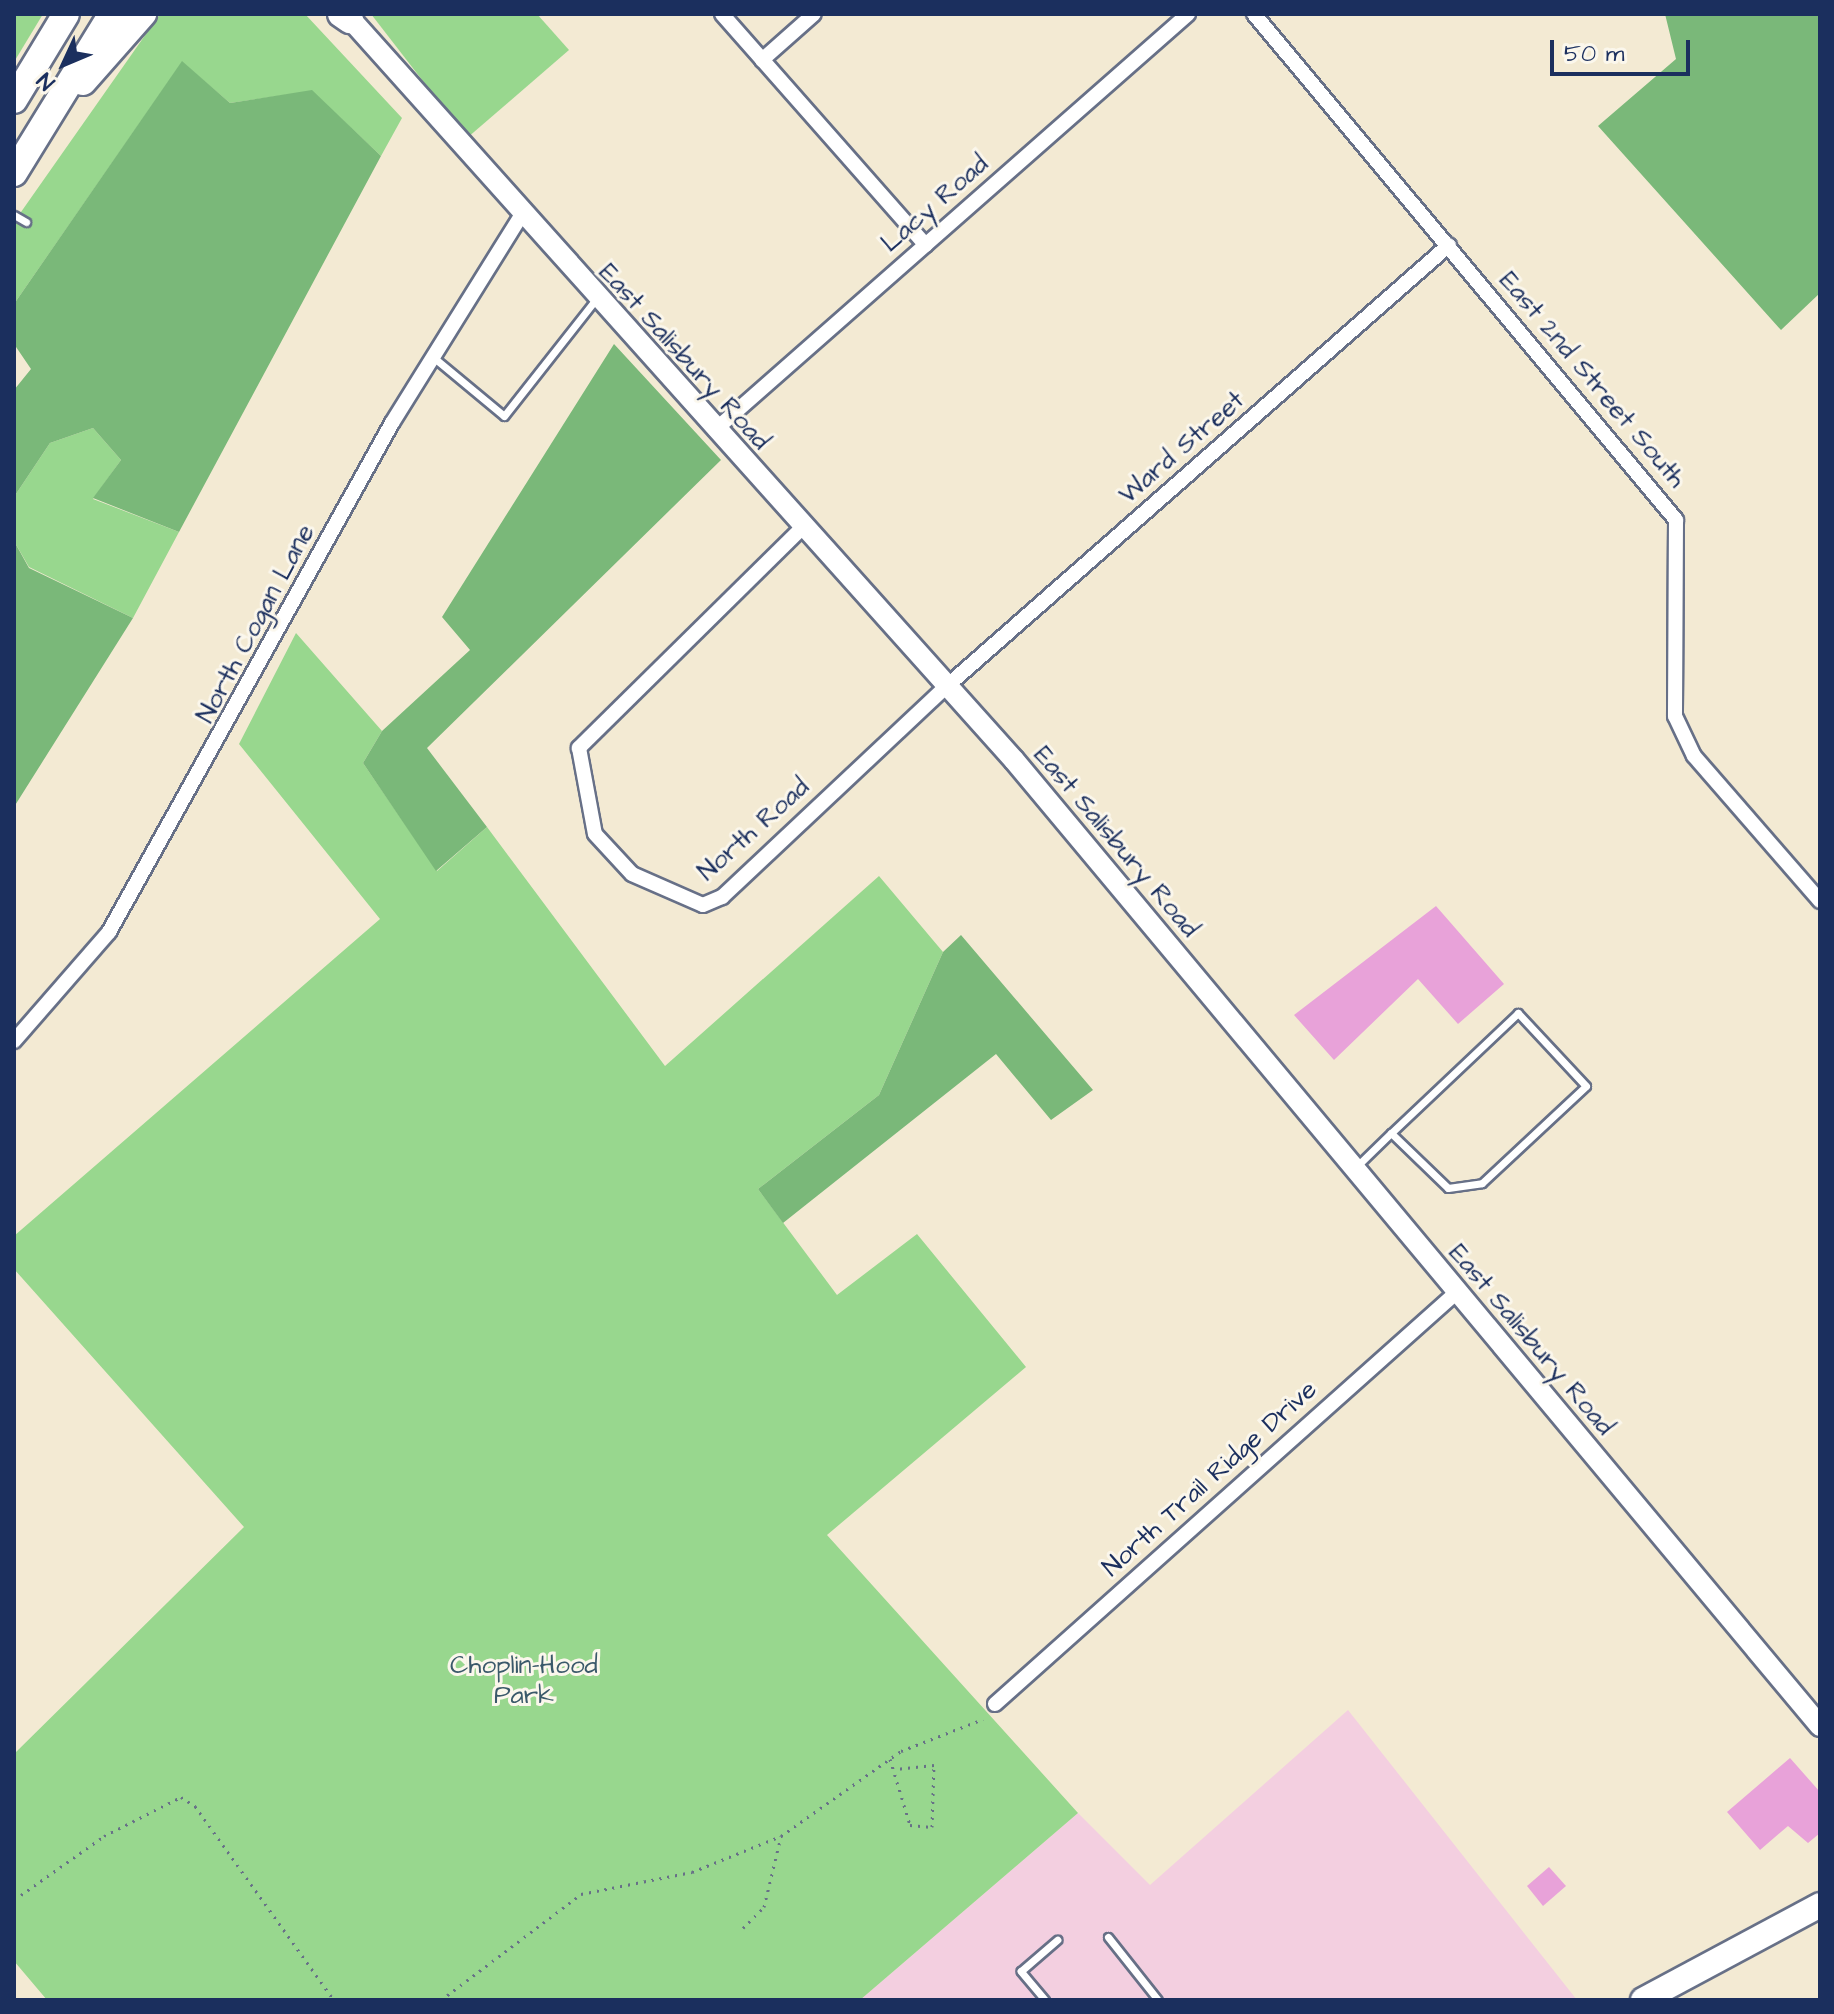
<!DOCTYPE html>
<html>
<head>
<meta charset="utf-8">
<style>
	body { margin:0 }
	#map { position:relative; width:1834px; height:2014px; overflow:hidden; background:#f3ead3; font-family:"Architects Daughter",sans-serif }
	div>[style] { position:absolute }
	.built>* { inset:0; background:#f3cfe0 }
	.green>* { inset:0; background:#98d78e }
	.forest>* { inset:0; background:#7ab879 }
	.building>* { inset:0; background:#e8a2d9 }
	.path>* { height:3px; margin-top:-1.5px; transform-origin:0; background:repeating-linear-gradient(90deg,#677087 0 2px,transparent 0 8px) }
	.roads { filter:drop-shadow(2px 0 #677087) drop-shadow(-2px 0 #677087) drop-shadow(0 2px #677087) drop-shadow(0 -2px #677087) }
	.lane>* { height:7px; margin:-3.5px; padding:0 3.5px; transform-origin:3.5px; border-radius:3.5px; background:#fff }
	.street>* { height:14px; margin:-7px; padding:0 7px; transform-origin:7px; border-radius:7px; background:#fff }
	.secondary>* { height:20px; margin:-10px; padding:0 10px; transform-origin:10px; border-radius:10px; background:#fff }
	.primary>* { height:24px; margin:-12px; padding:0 12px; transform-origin:12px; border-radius:12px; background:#fff }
	.highway>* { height:26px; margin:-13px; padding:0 13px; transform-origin:13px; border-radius:13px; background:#fff }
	span { translate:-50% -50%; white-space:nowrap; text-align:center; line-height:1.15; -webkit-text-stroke:6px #fbf7ec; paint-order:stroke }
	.street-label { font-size:26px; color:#1b2f5e }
	.park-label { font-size:26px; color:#3a596a }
	.frame { position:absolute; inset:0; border:16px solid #1b2f5e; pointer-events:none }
	.north { position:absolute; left:24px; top:24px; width:80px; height:80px; -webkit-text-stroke:6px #fbf7ec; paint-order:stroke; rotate:226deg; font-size:22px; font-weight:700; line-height:32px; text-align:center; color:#1b2f5e }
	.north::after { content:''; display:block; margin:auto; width:28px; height:36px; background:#1b2f5e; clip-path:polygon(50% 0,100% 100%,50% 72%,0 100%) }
	.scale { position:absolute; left:1550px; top:40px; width:140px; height:36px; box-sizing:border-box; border:4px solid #1b2f5e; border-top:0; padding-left:10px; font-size:24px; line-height:28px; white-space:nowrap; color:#1b2f5e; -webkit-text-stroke:6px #fbf7ec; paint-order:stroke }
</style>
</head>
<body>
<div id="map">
	<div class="built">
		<i style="clip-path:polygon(1348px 1710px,1577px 2000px,860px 2000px,1078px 1813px,1150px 1885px)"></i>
	</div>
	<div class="green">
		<i style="clip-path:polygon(14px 14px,43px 14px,14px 62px)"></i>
		<i style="clip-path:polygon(160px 14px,305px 14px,402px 118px,381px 156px,312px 91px,230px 103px,182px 62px,14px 304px,14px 222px)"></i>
		<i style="clip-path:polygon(371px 14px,537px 14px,569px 50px,467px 138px)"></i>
		<i style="clip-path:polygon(93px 428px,121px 460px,93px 499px,179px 532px,133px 618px,29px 567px,14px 541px,14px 497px,50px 443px)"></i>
		<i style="clip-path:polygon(296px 633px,382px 731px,363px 763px,437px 871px,487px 827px,665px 1066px,879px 876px,943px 952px,879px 1095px,758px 1189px,837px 1295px,917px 1234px,1026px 1367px,827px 1535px,1078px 1813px,860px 2000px,47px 2000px,14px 1961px,14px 1754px,244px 1527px,14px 1269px,14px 1236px,380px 919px,239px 744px)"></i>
	</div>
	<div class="forest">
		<i style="clip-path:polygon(1665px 14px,1820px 14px,1820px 293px,1781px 330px,1598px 126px,1676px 59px)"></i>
		<i style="clip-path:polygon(182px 61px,230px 103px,312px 90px,381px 156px,179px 532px,93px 498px,121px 460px,93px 428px,50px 443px,14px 497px,14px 390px,31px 369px,14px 344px,14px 304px)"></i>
		<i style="clip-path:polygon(614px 344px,721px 460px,427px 748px,487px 827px,436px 871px,363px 763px,382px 731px,470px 650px,442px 617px)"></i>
		<i style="clip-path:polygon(14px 541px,29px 568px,133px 618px,14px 807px)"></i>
		<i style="clip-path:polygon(961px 935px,1093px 1090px,1051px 1120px,996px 1054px,783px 1223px,758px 1189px,879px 1095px,943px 952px)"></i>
	</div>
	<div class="building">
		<i style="clip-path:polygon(1436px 906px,1504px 984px,1458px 1024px,1418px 979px,1334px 1060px,1294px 1015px)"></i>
		<i style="clip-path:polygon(1790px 1758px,1820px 1792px,1820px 1833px,1808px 1843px,1788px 1826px,1760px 1850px,1727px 1812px)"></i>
		<i style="clip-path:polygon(1549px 1867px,1566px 1886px,1543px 1906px,1527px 1886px)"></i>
	</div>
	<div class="path">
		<i style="left:890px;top:1759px;width:69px;rotate:73.1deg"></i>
		<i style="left:910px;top:1825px;width:22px;rotate:5deg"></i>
		<i style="left:932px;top:1827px;width:62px;rotate:-88.2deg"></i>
		<i style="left:934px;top:1765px;width:36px;rotate:174deg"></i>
		<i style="left:21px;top:1895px;width:102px;rotate:-35.4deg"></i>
		<i style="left:104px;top:1836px;width:86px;rotate:-26.9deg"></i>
		<i style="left:181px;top:1797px;width:17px;rotate:33deg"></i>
		<i style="left:195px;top:1806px;width:239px;rotate:54.4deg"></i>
		<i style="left:743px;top:1928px;width:30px;rotate:-45deg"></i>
		<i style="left:764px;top:1907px;width:73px;rotate:-76.5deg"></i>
		<i style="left:781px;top:1836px;width:147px;rotate:-35.3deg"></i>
		<i style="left:901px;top:1751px;width:88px;rotate:-21.3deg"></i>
		<i style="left:441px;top:2000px;width:176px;rotate:-37.1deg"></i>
		<i style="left:581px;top:1894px;width:113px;rotate:-11.2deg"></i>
		<i style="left:692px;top:1872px;width:96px;rotate:-22deg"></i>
	</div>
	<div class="roads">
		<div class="lane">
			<i style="left:14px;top:215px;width:14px;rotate:30deg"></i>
			<i style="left:433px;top:357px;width:92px;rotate:39.7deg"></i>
			<i style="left:504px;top:416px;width:149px;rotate:-51.8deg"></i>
			<i style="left:1356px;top:1167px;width:49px;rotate:-44.2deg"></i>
			<i style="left:1391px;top:1133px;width:79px;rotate:44deg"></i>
			<i style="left:1448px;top:1188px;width:34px;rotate:-8deg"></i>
			<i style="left:1482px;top:1183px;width:142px;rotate:-43deg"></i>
			<i style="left:1586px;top:1086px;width:100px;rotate:-133deg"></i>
			<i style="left:1518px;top:1013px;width:175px;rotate:136.6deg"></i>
			<i style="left:1108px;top:1937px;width:80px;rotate:51.6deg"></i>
			<i style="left:1045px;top:2000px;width:38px;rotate:-130deg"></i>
			<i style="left:1021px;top:1971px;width:48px;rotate:-40.7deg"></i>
		</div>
		<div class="street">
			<i style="left:722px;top:14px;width:308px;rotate:48.6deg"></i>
			<i style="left:1254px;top:14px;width:659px;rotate:50.17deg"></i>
			<i style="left:1676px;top:520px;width:196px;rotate:90.3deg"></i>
			<i style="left:1675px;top:716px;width:44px;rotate:64.6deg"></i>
			<i style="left:1694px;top:756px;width:192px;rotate:49deg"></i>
			<i style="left:762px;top:60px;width:69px;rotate:-41.5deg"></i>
			<i style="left:715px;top:430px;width:630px;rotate:-41.33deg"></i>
			<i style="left:803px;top:527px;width:315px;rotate:135.4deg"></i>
			<i style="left:579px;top:748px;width:87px;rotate:79.5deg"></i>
			<i style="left:595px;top:834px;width:54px;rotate:47.2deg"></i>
			<i style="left:632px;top:874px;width:77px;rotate:23.6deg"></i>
			<i style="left:703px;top:905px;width:21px;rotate:-23deg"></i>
			<i style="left:722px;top:897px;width:308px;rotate:-43.2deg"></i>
			<i style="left:947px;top:686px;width:668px;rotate:-41.3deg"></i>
			<i style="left:14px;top:1041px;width:145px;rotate:-48.9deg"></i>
			<i style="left:109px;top:932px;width:582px;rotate:-60.93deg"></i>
			<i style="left:392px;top:423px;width:244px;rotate:-58.1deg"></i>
			<i style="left:995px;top:1704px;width:619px;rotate:-41.73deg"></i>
		</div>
		<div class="secondary">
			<i style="left:346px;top:14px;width:1001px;rotate:48.16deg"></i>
			<i style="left:1014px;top:760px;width:1258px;rotate:50.16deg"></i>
		</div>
		<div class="primary">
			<i style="left:1643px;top:2000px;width:201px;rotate:-28.2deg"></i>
		</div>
		<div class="highway">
			<i style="left:341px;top:14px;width:11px;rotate:34deg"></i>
			<i style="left:83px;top:82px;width:91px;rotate:-48.6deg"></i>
			<i style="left:14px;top:100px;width:100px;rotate:-58.8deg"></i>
			<i style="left:14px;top:173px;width:187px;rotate:-58.4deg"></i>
		</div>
	</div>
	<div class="street-label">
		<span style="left:935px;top:204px;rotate:-41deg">Lacy Road</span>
		<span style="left:684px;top:357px;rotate:48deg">East Salisbury Road</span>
		<span style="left:1592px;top:380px;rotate:50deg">East 2nd Street South</span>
		<span style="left:1182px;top:448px;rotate:-41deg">Ward Street</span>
		<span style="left:256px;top:624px;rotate:-62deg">North Cogan Lane</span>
		<span style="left:754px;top:830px;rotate:-42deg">North Road</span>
		<span style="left:1116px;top:842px;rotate:50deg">East Salisbury Road</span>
		<span style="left:1531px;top:1340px;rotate:50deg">East Salisbury Road</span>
		<span style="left:1210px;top:1479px;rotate:-42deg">North Trail Ridge Drive</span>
	</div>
	<div class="park-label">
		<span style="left:524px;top:1681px">Choplin-Hood<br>Park</span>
	</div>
	<div class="frame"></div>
	<div class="north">N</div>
	<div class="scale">50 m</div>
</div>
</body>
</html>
